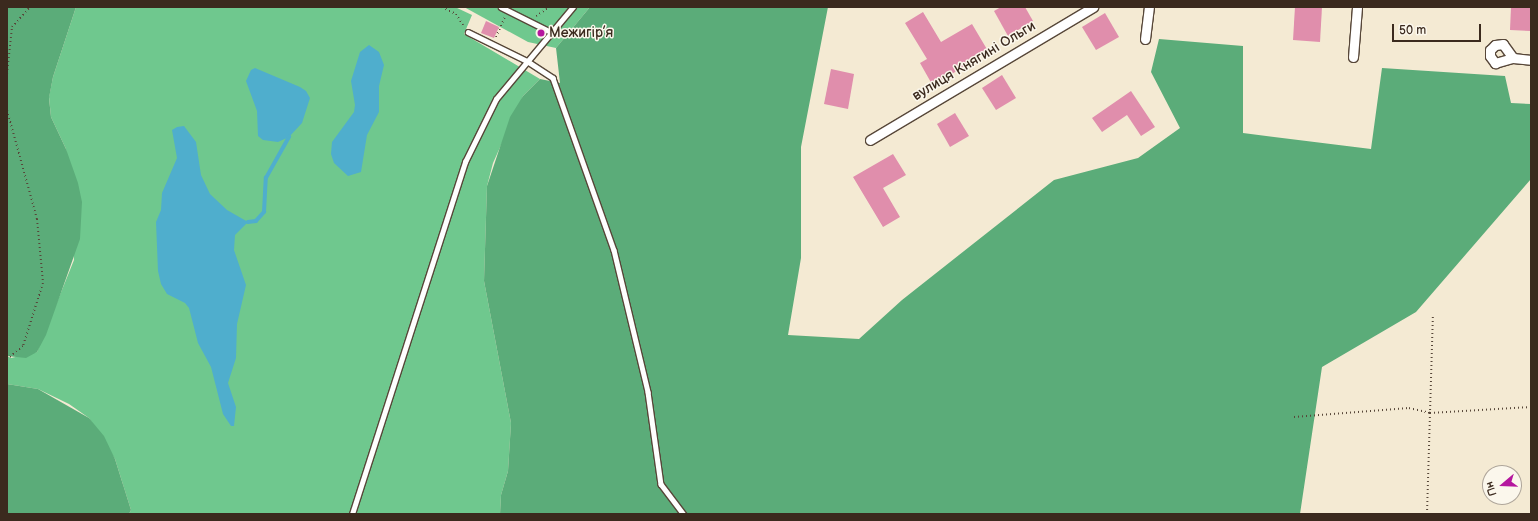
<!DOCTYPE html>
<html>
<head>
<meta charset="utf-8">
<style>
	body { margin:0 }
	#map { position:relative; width:1538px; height:521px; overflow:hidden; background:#f4ead3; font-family:"Balsamiq Sans",sans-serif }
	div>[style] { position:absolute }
	.green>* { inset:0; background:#6fc88e }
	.forest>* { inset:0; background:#5bac79 }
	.water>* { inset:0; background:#4faecd }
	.stream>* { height:3.5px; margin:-1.75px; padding:0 1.75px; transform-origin:1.75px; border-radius:1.75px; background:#4faecd }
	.building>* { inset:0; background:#e08eac }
	.path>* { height:2px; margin-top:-1px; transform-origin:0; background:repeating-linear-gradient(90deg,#574739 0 1px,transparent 0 4px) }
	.roads { filter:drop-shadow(1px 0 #574739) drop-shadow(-1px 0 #574739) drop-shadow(0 1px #574739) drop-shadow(0 -1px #574739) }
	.lane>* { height:4.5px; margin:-2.25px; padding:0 2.25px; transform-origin:2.25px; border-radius:2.25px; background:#fff }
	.street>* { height:9px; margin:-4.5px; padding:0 4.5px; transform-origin:4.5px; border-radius:4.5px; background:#fff }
	.dots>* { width:11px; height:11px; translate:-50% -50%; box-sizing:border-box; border:2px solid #fbf7ec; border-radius:50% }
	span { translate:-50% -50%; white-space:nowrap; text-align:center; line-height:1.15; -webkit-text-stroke:3px #fbf7ec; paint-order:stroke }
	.poi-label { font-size:14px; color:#3b2a1e }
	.left { translate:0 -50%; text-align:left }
	.street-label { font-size:14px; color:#3b2a1e }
	.frame { position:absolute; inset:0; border:8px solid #3b2a1e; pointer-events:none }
	.north { position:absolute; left:1482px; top:465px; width:40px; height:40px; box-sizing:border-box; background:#fbf7ec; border:1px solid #aea59a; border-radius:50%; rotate:251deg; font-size:11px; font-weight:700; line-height:16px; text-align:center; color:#3b2a1e }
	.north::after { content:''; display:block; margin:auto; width:14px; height:18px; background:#b5179e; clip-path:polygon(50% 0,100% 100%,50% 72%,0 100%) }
	.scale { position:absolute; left:1392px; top:24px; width:89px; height:18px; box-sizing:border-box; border:2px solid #3b2a1e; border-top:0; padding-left:5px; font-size:12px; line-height:14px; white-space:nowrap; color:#3b2a1e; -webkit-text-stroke:3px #fbf7ec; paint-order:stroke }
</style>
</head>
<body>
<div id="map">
	<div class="green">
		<i style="clip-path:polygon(76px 7px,455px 7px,472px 15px,464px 34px,540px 79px,523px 96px,493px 163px,487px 186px,484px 281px,511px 423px,508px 471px,501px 495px,500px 514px,129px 514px,131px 510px,115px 459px,89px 418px,69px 404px,38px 389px,7px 384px,7px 356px,11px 358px,37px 352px,74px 260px,66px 149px,51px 117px,49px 97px,53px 77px)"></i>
		<i style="clip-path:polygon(464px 7px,590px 7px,556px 48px,528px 42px)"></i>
	</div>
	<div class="forest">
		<i style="clip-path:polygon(7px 7px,76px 7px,53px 77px,49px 98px,51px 117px,66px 149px,78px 183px,82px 202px,80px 239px,46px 335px,37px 352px,26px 358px,7px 356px)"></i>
		<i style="clip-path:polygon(590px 7px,828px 7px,801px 147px,801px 258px,788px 335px,859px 339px,902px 300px,1054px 180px,1138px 158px,1180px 128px,1151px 72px,1159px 39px,1243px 46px,1243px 133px,1371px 149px,1382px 68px,1505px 76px,1511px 103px,1531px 104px,1531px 179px,1416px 312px,1322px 367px,1300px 514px,500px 514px,501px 495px,508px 471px,511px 423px,484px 281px,487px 186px,510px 117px,523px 96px,540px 79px,560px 83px,556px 48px)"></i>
		<i style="clip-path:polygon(7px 384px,38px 389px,89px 418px,104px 436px,115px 459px,131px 510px,129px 514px,7px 514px)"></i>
	</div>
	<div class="water">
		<i style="clip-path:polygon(369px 45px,379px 52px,384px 65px,379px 86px,379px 112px,367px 135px,361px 172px,348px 176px,334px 163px,331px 154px,332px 142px,354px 112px,355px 105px,351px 81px,360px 52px)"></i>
		<i style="clip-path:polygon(255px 68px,300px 87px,306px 91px,310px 98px,302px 123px,289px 137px,278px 142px,263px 140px,258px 136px,257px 111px,246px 81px,251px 70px)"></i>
		<i style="clip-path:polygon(184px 126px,196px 142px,201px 175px,210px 194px,227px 210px,248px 222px,235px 235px,234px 250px,246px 285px,237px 324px,236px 358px,228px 383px,236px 407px,234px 426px,231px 426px,223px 414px,211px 367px,198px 343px,189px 308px,185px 303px,167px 294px,161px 284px,158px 271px,156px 222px,161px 210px,162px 193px,177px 158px,172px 130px,177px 127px)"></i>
	</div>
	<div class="stream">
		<i style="left:248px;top:222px;width:8px;rotate:-7deg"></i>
		<i style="left:256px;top:221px;width:12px;rotate:-48deg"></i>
		<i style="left:264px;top:212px;width:34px;rotate:-87deg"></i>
		<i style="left:266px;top:178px;width:47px;rotate:-60.7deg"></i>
	</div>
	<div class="building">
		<i style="clip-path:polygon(1001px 7px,1025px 7px,1033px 21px,1008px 36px,994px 11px)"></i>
		<i style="clip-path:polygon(1295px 7px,1322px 7px,1320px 42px,1293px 40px)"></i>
		<i style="clip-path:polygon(1511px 7px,1531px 7px,1531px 31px,1510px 30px)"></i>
		<i style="clip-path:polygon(923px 12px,941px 42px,972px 24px,988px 51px,933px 86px,920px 63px,927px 59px,905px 23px)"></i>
		<i style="clip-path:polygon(1105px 13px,1119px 37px,1096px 50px,1082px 27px)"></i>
		<i style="clip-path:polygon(486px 21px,499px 27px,494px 38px,481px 33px)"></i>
		<i style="clip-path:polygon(831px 69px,854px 74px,848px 109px,824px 104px)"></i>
		<i style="clip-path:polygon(1002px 75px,1016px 98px,996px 110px,982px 88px)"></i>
		<i style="clip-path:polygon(1131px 91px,1155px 127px,1141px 136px,1127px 115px,1102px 132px,1092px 118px)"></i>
		<i style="clip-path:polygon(955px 113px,969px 136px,950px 147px,937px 124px)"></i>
		<i style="clip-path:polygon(893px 154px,906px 175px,883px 188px,900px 217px,883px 227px,853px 177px)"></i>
	</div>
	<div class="path">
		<i style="left:442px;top:7px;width:16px;rotate:27deg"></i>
		<i style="left:456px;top:14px;width:15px;rotate:58deg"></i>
		<i style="left:536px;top:16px;width:17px;rotate:-33deg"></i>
		<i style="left:496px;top:37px;width:22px;rotate:-66deg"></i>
		<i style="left:7px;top:74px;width:47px;rotate:-83.9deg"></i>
		<i style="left:12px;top:27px;width:27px;rotate:-48deg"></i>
		<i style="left:7px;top:110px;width:113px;rotate:74.6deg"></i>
		<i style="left:37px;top:219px;width:64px;rotate:84.6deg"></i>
		<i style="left:43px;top:283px;width:66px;rotate:107.6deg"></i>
		<i style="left:23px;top:346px;width:21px;rotate:141deg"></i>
		<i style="left:1294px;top:417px;width:115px;rotate:-4.5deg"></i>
		<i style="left:1409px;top:408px;width:22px;rotate:13deg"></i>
		<i style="left:1430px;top:413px;width:101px;rotate:-3.4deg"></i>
		<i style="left:1427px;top:514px;width:199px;rotate:-88.3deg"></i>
	</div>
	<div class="roads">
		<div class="lane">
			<i style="left:501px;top:7px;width:56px;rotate:26.6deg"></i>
			<i style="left:468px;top:32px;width:66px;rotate:26.2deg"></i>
			<i style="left:527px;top:61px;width:31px;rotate:33deg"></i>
			<i style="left:553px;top:78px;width:182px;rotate:70.5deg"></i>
			<i style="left:614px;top:250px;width:146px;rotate:76.5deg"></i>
			<i style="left:648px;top:392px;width:93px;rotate:82deg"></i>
			<i style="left:661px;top:484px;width:38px;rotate:53deg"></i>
			<i style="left:352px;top:514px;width:370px;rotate:-72.2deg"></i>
			<i style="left:465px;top:162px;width:70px;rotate:-63.8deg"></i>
			<i style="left:496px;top:99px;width:120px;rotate:-50.1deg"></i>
		</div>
		<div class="street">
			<i style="left:1145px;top:39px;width:32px;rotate:-83deg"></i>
			<i style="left:1353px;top:57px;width:50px;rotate:-85.4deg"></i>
			<i style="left:1513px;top:58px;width:17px;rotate:-126deg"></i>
			<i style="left:1503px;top:44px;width:8px;rotate:173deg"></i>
			<i style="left:1495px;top:45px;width:7px;rotate:135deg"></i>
			<i style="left:1490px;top:50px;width:6px;rotate:90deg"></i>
			<i style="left:1490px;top:56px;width:9px;rotate:54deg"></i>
			<i style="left:1495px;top:63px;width:19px;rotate:-16deg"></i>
			<i style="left:1513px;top:58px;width:18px;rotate:6deg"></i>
			<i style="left:870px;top:140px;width:260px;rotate:-30.8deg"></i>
		</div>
	</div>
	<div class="dots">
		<i style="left:541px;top:33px;background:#b5179e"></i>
	</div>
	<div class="poi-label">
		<span class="left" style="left:549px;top:33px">Межигір’я</span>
	</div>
	<div class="street-label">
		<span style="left:974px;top:61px;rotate:-31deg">вулиця Княгині Ольги</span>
	</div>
	<div class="frame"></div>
	<div class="north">Пн</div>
	<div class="scale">50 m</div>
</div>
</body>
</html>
